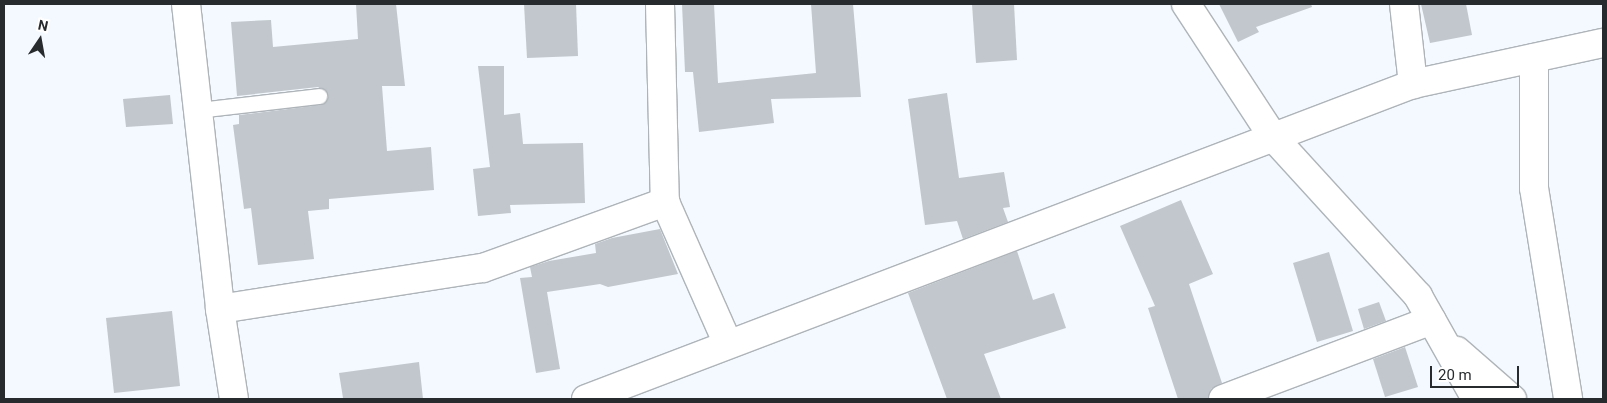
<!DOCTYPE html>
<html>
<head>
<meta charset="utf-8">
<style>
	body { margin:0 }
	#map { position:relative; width:1607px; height:403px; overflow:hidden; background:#f3f9fe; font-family:Roboto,sans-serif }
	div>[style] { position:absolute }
	.building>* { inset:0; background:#c1c7cc }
	.roads { filter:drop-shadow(1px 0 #aeb4b9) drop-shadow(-1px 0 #aeb4b9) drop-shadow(0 1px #aeb4b9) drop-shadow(0 -1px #aeb4b9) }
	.service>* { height:15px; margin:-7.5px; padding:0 7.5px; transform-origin:7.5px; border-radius:7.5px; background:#fff }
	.minor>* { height:28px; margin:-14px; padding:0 14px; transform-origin:14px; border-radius:14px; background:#fff }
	span { translate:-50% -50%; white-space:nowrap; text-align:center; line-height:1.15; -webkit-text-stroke:4px #fff; paint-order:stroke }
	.frame { position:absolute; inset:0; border:5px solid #282b2d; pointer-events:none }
	.north { position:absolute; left:15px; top:15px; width:50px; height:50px; -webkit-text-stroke:4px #fff; paint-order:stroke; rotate:12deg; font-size:14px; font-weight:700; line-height:20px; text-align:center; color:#282b2d }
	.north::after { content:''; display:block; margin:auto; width:18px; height:22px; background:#282b2d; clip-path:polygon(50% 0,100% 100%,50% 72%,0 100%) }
	.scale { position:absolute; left:1430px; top:366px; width:89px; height:22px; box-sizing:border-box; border:2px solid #282b2d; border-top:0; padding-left:6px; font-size:15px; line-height:18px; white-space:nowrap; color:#282b2d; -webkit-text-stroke:4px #fff; paint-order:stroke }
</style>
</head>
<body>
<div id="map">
	<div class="building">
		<i style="clip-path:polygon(356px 4px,396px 4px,405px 86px,382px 86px,387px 151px,431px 147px,434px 190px,329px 199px,329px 209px,308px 211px,314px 259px,258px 265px,251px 208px,244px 209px,233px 125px,239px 124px,239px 115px,320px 105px,328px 95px,318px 87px,237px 96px,231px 22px,271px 20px,273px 47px,358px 39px)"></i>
		<i style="clip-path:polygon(524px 4px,576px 4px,578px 56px,527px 58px)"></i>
		<i style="clip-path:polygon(682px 4px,714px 4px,718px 83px,816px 73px,811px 4px,853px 4px,861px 97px,771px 99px,774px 123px,699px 132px,693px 72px,685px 72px)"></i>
		<i style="clip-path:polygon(972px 4px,1014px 4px,1017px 60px,976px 63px)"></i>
		<i style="clip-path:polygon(1219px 4px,1311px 4px,1312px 7px,1256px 27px,1259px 32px,1238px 42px)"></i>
		<i style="clip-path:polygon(1421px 4px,1466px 4px,1472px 35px,1430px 43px)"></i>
		<i style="clip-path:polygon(478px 66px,504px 66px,504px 115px,520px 113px,523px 144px,583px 143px,585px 203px,510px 205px,511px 213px,478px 216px,473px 169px,490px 167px)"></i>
		<i style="clip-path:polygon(947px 93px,959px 178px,1004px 172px,1010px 207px,1003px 208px,1008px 222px,963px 239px,957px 221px,925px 225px,908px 99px)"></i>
		<i style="clip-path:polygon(170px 95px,173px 124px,126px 127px,123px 99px)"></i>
		<i style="clip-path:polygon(1181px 200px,1213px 274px,1189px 284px,1222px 383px,1211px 389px,1208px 399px,1178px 399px,1148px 308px,1155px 306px,1120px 226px)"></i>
		<i style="clip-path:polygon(660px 229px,678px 274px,608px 287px,600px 284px,547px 292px,560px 369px,536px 373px,520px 278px,532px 277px,530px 267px,549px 261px,596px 253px,595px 244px,612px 238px)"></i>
		<i style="clip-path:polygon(1017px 251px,1033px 300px,1054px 293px,1066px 328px,984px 354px,1001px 399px,947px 399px,908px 293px)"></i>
		<i style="clip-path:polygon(1329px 252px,1353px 331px,1317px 342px,1293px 263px)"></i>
		<i style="clip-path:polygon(1379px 302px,1386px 321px,1364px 329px,1358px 309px)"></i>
		<i style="clip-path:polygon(172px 311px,180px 386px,114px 393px,106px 318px)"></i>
		<i style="clip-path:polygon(1405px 347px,1418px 387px,1385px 397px,1373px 359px)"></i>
		<i style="clip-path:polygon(419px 362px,423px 399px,343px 398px,339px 373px)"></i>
	</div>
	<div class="roads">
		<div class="service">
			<i style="left:198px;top:110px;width:122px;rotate:-6.6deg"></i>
		</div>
		<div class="minor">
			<i style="left:186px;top:4px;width:307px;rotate:83.6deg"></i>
			<i style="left:220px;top:309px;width:91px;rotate:81.2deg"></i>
			<i style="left:660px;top:4px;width:198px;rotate:88.6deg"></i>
			<i style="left:665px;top:202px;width:155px;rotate:66.1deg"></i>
			<i style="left:1186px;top:4px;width:159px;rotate:56.8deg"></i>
			<i style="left:1273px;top:137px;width:215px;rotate:47.6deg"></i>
			<i style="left:1418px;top:296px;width:118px;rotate:60.6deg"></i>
			<i style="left:1404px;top:4px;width:81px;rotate:83.6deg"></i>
			<i style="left:1534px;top:58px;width:130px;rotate:90deg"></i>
			<i style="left:1534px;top:188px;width:214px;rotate:80.8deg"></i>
			<i style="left:220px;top:309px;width:266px;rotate:-8.9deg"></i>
			<i style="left:483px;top:268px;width:194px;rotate:-19.9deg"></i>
			<i style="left:1457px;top:351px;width:73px;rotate:41.1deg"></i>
			<i style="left:586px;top:399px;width:885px;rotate:-20.85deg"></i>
			<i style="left:1413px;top:84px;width:194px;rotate:-12.2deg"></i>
			<i style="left:1223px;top:399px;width:223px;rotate:-20.7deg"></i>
		</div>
	</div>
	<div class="frame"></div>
	<div class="north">N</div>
	<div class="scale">20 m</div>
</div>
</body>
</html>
